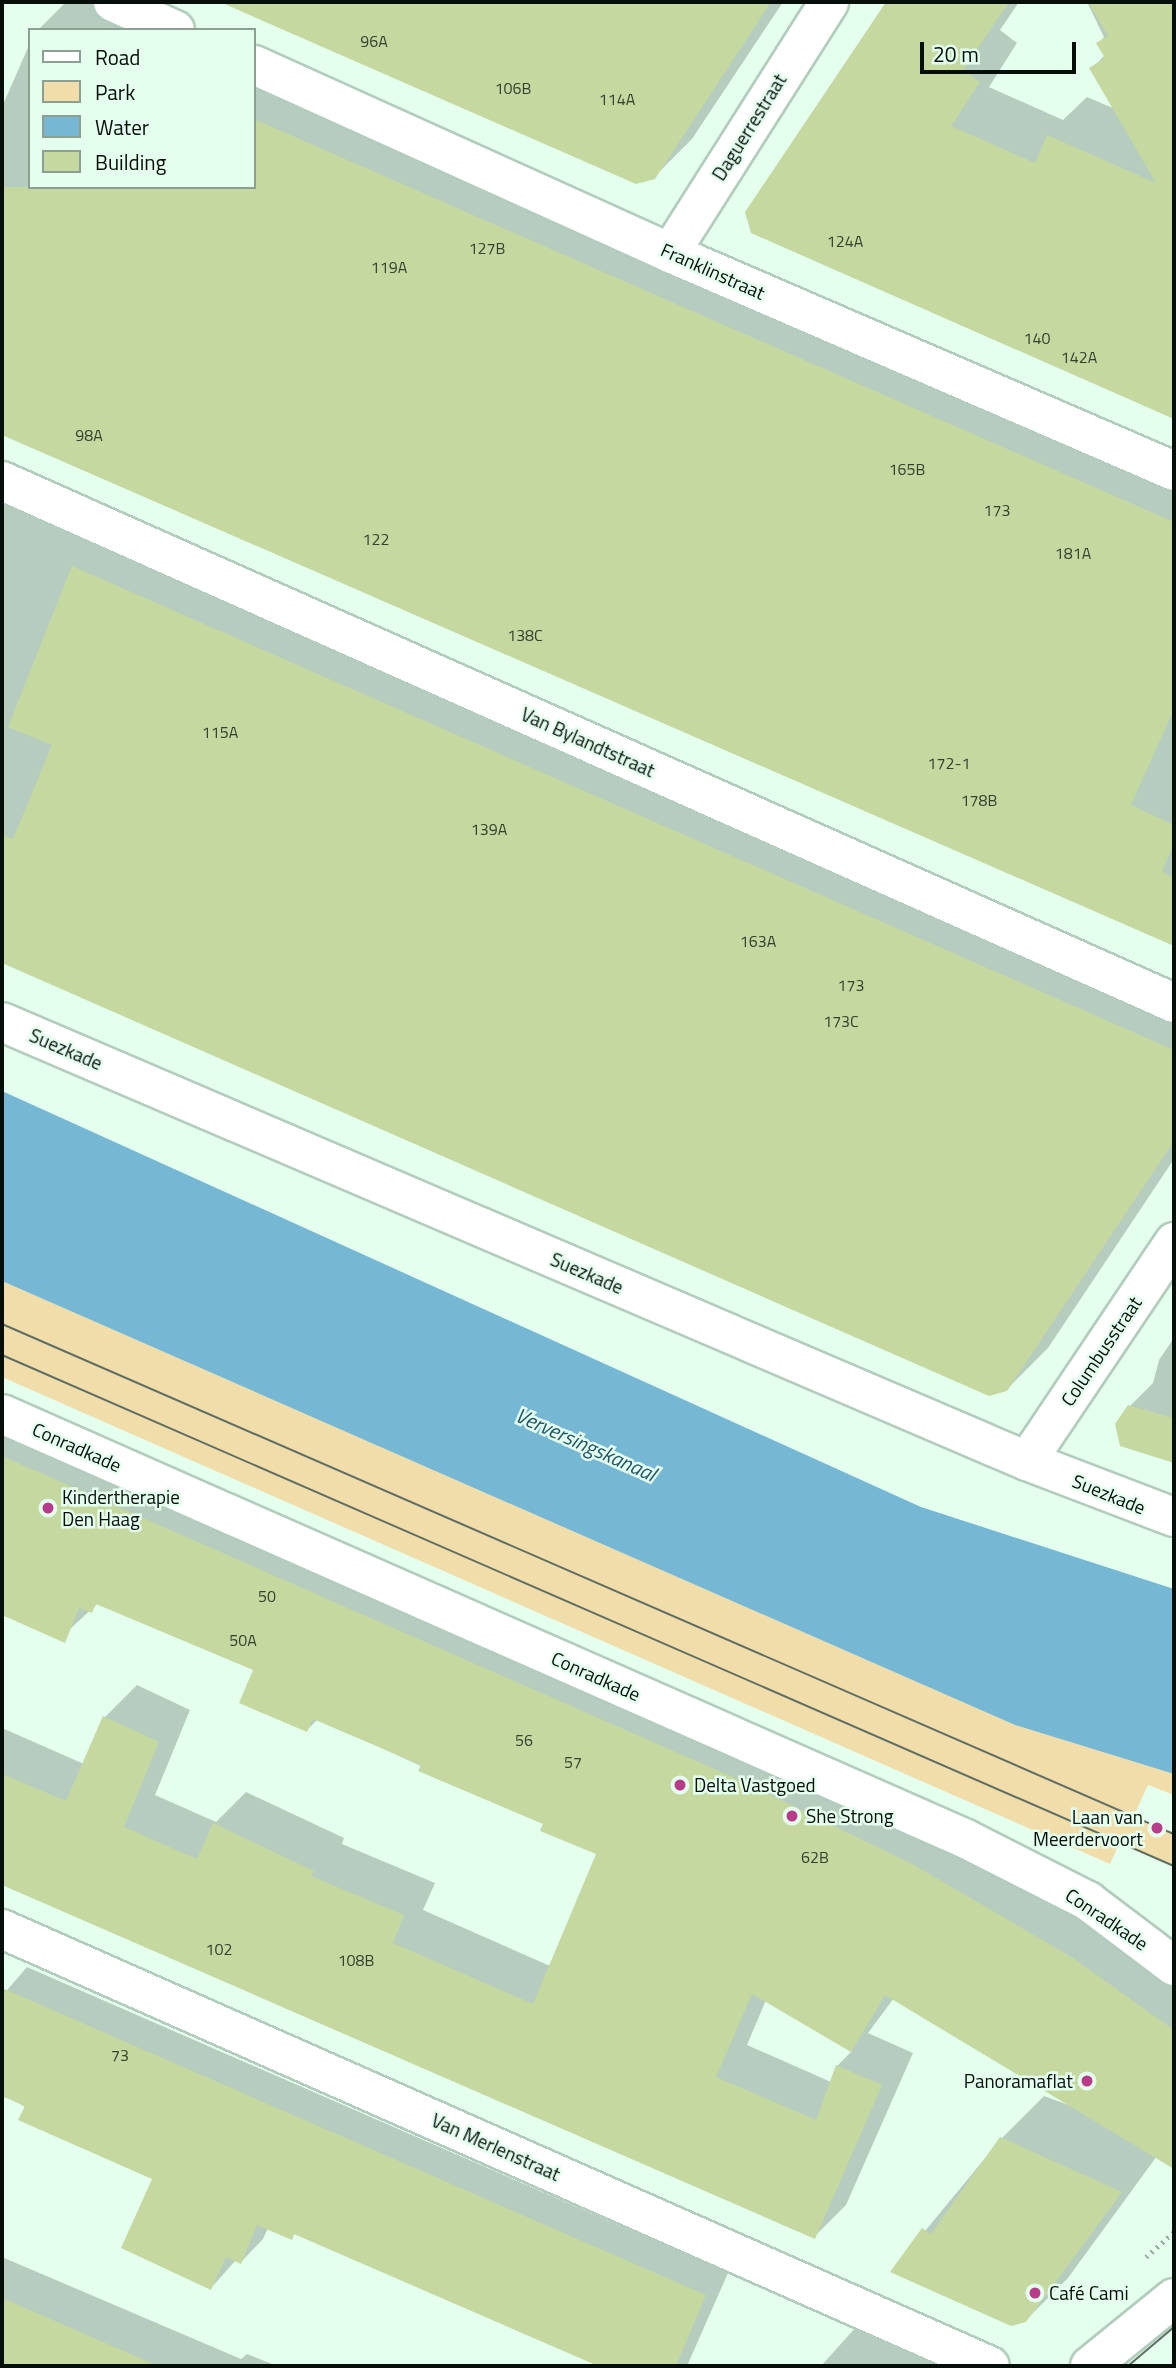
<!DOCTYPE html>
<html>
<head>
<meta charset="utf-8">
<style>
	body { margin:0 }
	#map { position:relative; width:1176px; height:2368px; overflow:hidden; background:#e4ffee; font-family:"Titillium Web",sans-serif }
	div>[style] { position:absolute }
	.green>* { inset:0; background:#f0ddaa }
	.water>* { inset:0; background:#76b7d4 }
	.shadow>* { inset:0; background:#0003 }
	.building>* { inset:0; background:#c4d8a0 }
	.path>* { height:4.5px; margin-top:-2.25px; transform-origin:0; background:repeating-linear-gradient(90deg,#9aaea1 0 2px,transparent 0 7px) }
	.roads { filter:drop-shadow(2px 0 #b2ccbd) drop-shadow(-2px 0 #b2ccbd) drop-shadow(0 2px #b2ccbd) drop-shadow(0 -2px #b2ccbd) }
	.street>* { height:38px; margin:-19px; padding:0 19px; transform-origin:19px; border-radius:19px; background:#fff }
	.secondary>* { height:38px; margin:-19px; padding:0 19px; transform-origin:19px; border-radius:19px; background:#fff }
	.tram>* { height:2px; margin:-1px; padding:0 1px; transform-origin:1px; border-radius:1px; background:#5f6e64 }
	.dots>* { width:19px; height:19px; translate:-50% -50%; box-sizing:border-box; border:4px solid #e4ffee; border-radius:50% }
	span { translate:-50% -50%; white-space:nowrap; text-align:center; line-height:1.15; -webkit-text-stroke:5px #e4ffee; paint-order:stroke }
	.number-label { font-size:16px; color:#36402f }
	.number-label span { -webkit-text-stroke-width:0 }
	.street-label { font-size:19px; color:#060e09 }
	.poi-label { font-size:19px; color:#060e09 }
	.left { translate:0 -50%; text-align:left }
	.right { translate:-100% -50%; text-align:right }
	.water-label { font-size:21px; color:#23576c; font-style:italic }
	.frame { position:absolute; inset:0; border:4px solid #060e09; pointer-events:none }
	.legend { position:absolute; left:28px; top:28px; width:228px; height:161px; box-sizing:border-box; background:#e4ffee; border:2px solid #8b9f92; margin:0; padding:9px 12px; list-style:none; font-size:21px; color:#060e09 }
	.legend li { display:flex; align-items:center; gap:14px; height:35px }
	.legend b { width:35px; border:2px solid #8b9f92 }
	.scale { position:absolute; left:920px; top:42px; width:156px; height:32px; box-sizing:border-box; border:4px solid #060e09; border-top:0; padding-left:9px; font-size:21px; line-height:24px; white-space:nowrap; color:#060e09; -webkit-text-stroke:5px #e4ffee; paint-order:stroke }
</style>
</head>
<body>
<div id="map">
	<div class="green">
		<i style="clip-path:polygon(2px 1281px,1015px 1725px,1174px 1774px,1174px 1795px,1148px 1785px,1133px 1818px,1174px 1834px,1174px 1866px,1119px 1844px,1110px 1864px,2px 1377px)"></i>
	</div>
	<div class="water">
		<i style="clip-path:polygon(2px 1091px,921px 1507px,1174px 1589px,1174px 1774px,1015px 1725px,2px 1281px)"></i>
	</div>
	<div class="shadow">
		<i style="clip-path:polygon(66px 2px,132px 2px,196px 30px,38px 30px)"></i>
		<i style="clip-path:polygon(225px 2px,783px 2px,692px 139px,654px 177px,636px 182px)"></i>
		<i style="clip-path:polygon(889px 2px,1019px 2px,1000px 30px,1017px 43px,989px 87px,1063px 120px,1087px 97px,1115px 109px,1091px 69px,1105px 55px,1099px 43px,1104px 37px,1087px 2px,1174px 2px,1174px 417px,753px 232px,747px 212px)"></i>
		<i style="clip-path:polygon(30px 43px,30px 187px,254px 187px,254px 55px,1174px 459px,1174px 945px,2px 432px,2px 107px)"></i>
		<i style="clip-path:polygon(2px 476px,1174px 990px,1174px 1159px,1048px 1348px,1006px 1390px,989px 1394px,2px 962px)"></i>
		<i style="clip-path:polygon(1174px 1338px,1174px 1461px,1122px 1445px,1130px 1406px,1153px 1383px,1159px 1360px)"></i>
		<i style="clip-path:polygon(evenodd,2px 1412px,905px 1811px,1174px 1976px,1174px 2167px,1157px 2156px,1068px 2278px,1025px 2321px,892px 2271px,1001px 2139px,1044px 2096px,1077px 2108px,894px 1998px,868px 2033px,913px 2053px,846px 2205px,814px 2237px,2px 1883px,2px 1728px,84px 1764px,105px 1717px,137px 1685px,190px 1710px,155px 1795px,216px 1822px,246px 1792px,344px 1838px,342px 1844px,435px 1883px,423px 1910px,550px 1966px,598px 1853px,546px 1823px,318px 1719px,307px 1730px,256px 1669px,98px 1603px,69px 1630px,2px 1606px,2px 1412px,766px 2000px,852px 2051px,837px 2066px,831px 2082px,747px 2045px,766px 2000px)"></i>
		<i style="clip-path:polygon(27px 1967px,728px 2273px,687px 2366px,602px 2366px,296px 2233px,291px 2238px,268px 2228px,263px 2239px,241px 2262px,236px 2260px,211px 2288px,154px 2179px,2px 2094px,2px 1996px)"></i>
		<i style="clip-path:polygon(2px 2257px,241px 2359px,247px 2354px,277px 2366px,2px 2366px)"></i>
		<i style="clip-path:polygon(865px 2317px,888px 2344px,895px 2337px,953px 2366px,821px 2366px)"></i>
	</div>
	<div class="building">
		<i style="clip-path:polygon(220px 2px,771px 2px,655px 179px,636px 184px)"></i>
		<i style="clip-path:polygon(886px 2px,1009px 2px,963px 70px,980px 82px,951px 126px,1035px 163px,1047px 135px,1156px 183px,1089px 68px,1105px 58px,1096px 43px,1108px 36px,1088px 2px,1174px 2px,1174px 419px,751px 233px,745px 212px)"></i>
		<i style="clip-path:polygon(254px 119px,1174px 522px,1174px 709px,1131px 805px,1174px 825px,1174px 844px,1162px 871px,1174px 879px,1174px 946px,2px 435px,2px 187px,254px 187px)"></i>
		<i style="clip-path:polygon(72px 566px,1174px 1050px,1174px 1141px,1007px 1391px,989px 1396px,2px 963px,2px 835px,13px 839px,52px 745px,8px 727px)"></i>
		<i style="clip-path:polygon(1128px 1405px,1174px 1418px,1174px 1463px,1120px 1446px,1115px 1424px)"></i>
		<i style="clip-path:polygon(2px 1456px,744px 1782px,914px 1865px,1073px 1958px,1174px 2030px,1174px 2169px,885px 1995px,851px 2052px,752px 1994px,716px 2077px,816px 2120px,836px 2065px,882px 2085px,815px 2239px,2px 1885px,2px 1774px,66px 1801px,103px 1716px,159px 1742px,124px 1827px,197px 1859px,213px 1823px,314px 1871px,311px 1876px,404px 1915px,393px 1943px,533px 2004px,596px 1854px,540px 1831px,543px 1824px,418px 1771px,421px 1765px,313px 1719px,307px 1732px,239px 1703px,253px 1670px,96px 1604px,92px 1613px,79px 1608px,65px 1643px,2px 1615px)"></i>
		<i style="clip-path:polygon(2px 1988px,706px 2295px,676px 2366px,598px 2366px,294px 2234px,292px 2240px,257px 2225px,241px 2264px,226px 2257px,211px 2290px,121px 2248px,152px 2179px,18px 2120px,25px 2106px,2px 2096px)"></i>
		<i style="clip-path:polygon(1000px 2137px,1122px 2192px,1026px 2322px,1011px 2326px,890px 2272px,922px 2228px,931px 2234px)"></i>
		<i style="clip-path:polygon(2px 2298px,71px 2328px,158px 2366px,2px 2366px)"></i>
	</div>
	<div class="path">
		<i style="left:1146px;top:2257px;width:38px;rotate:-42deg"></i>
	</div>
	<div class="roads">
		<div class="street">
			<i style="left:113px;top:2px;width:68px;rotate:24.3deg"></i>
			<i style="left:254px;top:65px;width:457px;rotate:24.3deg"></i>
			<i style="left:670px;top:253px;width:549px;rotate:23.39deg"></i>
			<i style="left:670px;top:253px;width:297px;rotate:-57.6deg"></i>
			<i style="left:2px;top:481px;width:1283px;rotate:24.01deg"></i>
			<i style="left:2px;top:1022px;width:1115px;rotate:23.19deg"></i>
			<i style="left:1027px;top:1461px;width:157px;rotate:20.9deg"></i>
			<i style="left:2px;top:1414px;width:1054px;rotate:23.79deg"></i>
			<i style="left:966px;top:1839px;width:137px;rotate:26.9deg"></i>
			<i style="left:1088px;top:1901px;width:108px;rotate:37.1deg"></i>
			<i style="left:1027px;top:1461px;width:264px;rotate:-56.1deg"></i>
			<i style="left:2px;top:1929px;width:1080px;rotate:23.86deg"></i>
		</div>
		<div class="secondary">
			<i style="left:1090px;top:2366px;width:108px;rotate:-39deg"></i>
		</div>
	</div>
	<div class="tram">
		<i style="left:2px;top:1324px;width:1278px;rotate:23.52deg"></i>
		<i style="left:2px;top:1355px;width:1279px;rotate:23.56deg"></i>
		<i style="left:1128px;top:2366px;width:60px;rotate:-40.3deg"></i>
		<i style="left:1172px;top:2366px;width:3px;rotate:-45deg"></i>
	</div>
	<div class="dots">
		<i style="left:48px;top:1508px;background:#b93c8a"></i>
		<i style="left:680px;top:1785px;background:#b93c8a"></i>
		<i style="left:792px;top:1816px;background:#b93c8a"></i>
		<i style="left:1157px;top:1828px;background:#b93c8a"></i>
		<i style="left:1087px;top:2081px;background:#b93c8a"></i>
		<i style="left:1035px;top:2293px;background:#b93c8a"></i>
	</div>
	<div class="number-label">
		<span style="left:374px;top:41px">96A</span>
		<span style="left:513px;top:88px">106B</span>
		<span style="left:617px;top:99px">114A</span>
		<span style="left:845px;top:241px">124A</span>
		<span style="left:487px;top:248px">127B</span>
		<span style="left:389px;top:267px">119A</span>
		<span style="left:1037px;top:338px">140</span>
		<span style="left:1079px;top:357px">142A</span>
		<span style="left:89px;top:435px">98A</span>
		<span style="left:907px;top:469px">165B</span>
		<span style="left:997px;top:510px">173</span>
		<span style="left:376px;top:539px">122</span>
		<span style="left:1073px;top:553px">181A</span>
		<span style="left:525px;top:635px">138C</span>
		<span style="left:220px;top:732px">115A</span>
		<span style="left:949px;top:763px">172-1</span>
		<span style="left:979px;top:800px">178B</span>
		<span style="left:489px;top:829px">139A</span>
		<span style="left:758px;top:941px">163A</span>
		<span style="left:851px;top:985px">173</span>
		<span style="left:841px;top:1021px">173C</span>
		<span style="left:267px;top:1596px">50</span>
		<span style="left:243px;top:1640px">50A</span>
		<span style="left:524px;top:1740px">56</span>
		<span style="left:573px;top:1762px">57</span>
		<span style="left:815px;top:1857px">62B</span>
		<span style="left:219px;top:1949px">102</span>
		<span style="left:356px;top:1960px">108B</span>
		<span style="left:120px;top:2055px">73</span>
	</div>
	<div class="street-label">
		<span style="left:749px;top:127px;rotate:-58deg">Daguerrestraat</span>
		<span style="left:713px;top:271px;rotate:24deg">Franklinstraat</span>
		<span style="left:588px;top:742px;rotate:24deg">Van Bylandtstraat</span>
		<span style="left:66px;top:1049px;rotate:23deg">Suezkade</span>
		<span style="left:587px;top:1273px;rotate:23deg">Suezkade</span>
		<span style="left:1101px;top:1351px;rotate:-56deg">Columbusstraat</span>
		<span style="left:77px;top:1447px;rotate:24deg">Conradkade</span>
		<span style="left:1109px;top:1494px;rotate:22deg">Suezkade</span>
		<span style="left:596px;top:1676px;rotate:24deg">Conradkade</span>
		<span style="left:1107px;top:1919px;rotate:34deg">Conradkade</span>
		<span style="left:496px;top:2147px;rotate:24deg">Van Merlenstraat</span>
	</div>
	<div class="poi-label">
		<span class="left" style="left:62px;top:1508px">Kindertherapie<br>Den Haag</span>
		<span class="left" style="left:694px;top:1785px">Delta Vastgoed</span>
		<span class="left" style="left:806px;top:1816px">She Strong</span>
		<span class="right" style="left:1143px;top:1828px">Laan van<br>Meerdervoort</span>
		<span class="right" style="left:1073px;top:2081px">Panoramaflat</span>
		<span class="left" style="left:1049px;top:2293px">Café Cami</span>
	</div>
	<div class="water-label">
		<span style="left:586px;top:1444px;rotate:24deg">Verversingskanaal</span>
	</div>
	<div class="frame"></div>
	<ul class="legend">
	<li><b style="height:9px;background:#fff"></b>Road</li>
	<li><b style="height:19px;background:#f0ddaa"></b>Park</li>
	<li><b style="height:19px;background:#76b7d4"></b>Water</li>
	<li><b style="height:19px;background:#c4d8a0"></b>Building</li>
	</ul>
	<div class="scale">20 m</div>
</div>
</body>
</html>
